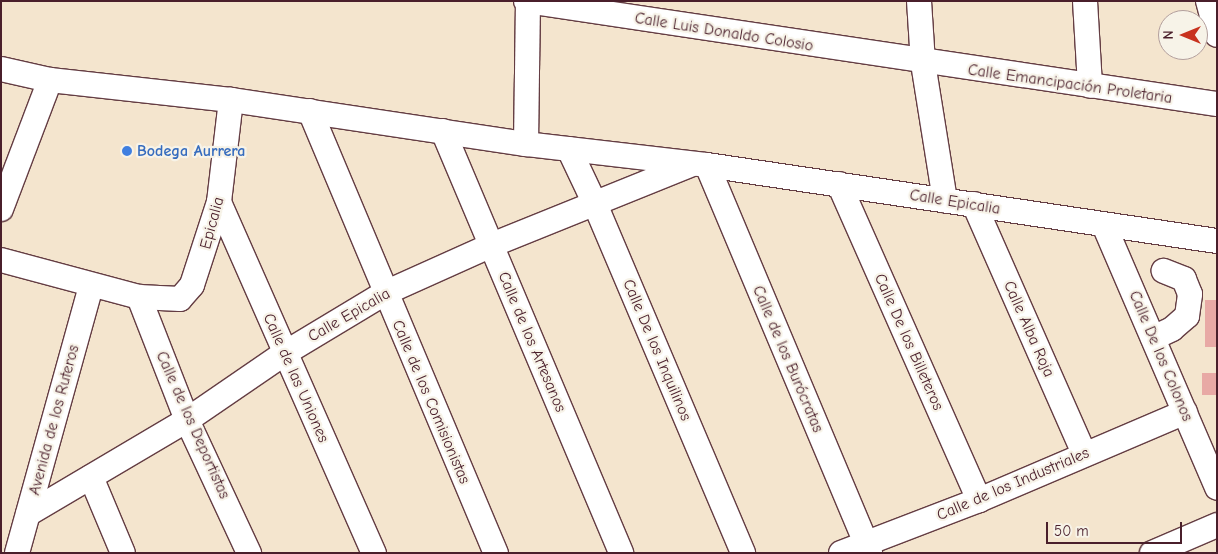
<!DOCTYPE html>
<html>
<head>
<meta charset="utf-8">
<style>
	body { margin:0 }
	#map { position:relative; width:1218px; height:554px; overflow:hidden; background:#f4e5ce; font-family:"Comic Neue",sans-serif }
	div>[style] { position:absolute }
	.building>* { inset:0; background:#e8a9a5 }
	.roads { filter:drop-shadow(1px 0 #643d43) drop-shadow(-1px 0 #643d43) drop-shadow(0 1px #643d43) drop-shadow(0 -1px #643d43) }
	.minor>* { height:24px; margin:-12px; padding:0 12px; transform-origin:12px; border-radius:12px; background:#fff }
	.dots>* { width:14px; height:14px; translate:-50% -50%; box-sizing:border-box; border:2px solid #f7f3e8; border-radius:50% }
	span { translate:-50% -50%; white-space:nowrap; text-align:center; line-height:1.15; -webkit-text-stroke:4.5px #f7f3e8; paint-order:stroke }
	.street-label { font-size:16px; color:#4a1f2b }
	.shop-label { font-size:16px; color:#366cbe; font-weight:700 }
	.left { translate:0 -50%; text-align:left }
	.frame { position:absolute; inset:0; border:2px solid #4a1f2b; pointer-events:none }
	.north { position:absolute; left:1158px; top:10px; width:50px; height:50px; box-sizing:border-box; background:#f7f3e8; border:1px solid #b29e9c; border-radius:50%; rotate:270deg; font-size:14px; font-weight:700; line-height:20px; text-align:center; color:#4a1f2b }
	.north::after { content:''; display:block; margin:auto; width:18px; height:22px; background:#c8321e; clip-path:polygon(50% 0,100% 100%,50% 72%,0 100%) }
	.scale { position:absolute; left:1046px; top:522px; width:136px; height:22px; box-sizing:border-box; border:2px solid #4a1f2b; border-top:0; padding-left:6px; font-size:15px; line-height:18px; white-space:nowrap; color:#4a1f2b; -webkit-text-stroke:4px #f7f3e8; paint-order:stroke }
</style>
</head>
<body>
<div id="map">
	<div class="building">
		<i style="clip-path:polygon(1205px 300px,1217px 300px,1217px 347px,1205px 347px)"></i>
		<i style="clip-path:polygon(1202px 373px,1217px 373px,1217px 395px,1202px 395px)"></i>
	</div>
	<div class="roads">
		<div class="minor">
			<i style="left:526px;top:1px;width:699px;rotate:8.48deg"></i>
			<i style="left:919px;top:1px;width:62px;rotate:86.3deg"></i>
			<i style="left:923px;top:63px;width:139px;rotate:80.9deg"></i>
			<i style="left:1085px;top:1px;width:85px;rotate:86.6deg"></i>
			<i style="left:1208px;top:1px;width:35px;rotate:75deg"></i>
			<i style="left:1px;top:69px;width:50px;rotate:12.7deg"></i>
			<i style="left:50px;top:80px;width:182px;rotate:6.3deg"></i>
			<i style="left:231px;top:100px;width:298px;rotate:8.5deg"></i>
			<i style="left:526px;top:144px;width:182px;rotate:6.6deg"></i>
			<i style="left:707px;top:165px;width:516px;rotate:8.48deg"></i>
			<i style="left:310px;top:111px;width:480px;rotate:67.2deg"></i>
			<i style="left:443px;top:131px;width:458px;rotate:67.1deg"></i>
			<i style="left:526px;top:144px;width:143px;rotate:-89.2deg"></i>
			<i style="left:569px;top:149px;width:61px;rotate:64.7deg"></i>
			<i style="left:595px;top:204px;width:379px;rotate:67deg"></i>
			<i style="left:707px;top:165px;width:421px;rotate:67.2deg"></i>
			<i style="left:839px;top:184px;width:346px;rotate:66.1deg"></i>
			<i style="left:219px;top:202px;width:384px;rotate:66.2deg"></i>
			<i style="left:974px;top:204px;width:272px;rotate:66.2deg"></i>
			<i style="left:1px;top:209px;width:138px;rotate:-69.2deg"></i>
			<i style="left:1104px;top:225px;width:286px;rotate:66.7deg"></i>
			<i style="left:1px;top:260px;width:143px;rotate:15deg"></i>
			<i style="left:139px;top:297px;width:41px;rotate:2.8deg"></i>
			<i style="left:180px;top:299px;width:18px;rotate:-49deg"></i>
			<i style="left:192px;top:285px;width:87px;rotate:-72deg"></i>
			<i style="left:219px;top:202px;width:103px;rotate:-83.3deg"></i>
			<i style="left:139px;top:297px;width:132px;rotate:68.7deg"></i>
			<i style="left:187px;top:420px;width:147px;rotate:65deg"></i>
			<i style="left:1153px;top:338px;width:21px;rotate:-25deg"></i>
			<i style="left:1172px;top:329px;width:20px;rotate:-41deg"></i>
			<i style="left:1187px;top:316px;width:22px;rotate:-82deg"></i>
			<i style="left:1190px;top:294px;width:16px;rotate:-112deg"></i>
			<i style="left:1184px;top:279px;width:22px;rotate:-158deg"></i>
			<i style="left:91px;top:477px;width:82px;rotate:67.2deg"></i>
			<i style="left:28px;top:514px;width:185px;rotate:-30.6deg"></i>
			<i style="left:187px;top:420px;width:119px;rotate:-34.4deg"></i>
			<i style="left:285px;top:353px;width:117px;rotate:-31deg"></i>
			<i style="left:385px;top:293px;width:117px;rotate:-24.2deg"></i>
			<i style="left:492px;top:245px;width:214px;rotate:-22deg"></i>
			<i style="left:17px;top:553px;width:277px;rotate:-74.5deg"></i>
			<i style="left:841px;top:553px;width:148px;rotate:-21deg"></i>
			<i style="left:979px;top:500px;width:224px;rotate:-23.1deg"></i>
			<i style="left:1152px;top:553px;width:71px;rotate:-23.3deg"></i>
		</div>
	</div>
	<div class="dots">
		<i style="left:127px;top:151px;background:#3f7fe0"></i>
	</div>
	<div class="street-label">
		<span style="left:724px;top:32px;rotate:9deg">Calle Luis Donaldo Colosio</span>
		<span style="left:1070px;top:84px;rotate:8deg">Calle Emancipación Proletaria</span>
		<span style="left:955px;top:202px;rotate:9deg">Calle Epicalia</span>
		<span style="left:212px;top:223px;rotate:-75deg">Epicalia</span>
		<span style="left:349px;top:315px;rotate:-30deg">Calle Epicalia</span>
		<span style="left:1029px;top:329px;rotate:66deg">Calle Alba Roja</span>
		<span style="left:532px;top:342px;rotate:67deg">Calle de los Artesanos</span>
		<span style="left:909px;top:342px;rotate:66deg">Calle De los Billeteros</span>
		<span style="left:657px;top:350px;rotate:67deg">Calle De los Inquilinos</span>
		<span style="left:1161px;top:356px;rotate:67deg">Calle De los Colonos</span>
		<span style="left:788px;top:359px;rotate:67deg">Calle de los Burócratas</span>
		<span style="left:296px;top:378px;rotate:66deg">Calle de las Uniones</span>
		<span style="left:431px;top:402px;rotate:67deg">Calle de los Comisionistas</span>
		<span style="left:54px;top:420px;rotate:-75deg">Avenida de los Ruteros</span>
		<span style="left:193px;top:425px;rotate:66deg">Calle de los Deportistas</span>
		<span style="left:1013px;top:484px;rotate:-23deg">Calle de los Industriales</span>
	</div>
	<div class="shop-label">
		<span class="left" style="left:137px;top:151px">Bodega Aurrera</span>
	</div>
	<div class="frame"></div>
	<div class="north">N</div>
	<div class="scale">50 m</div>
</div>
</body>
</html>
